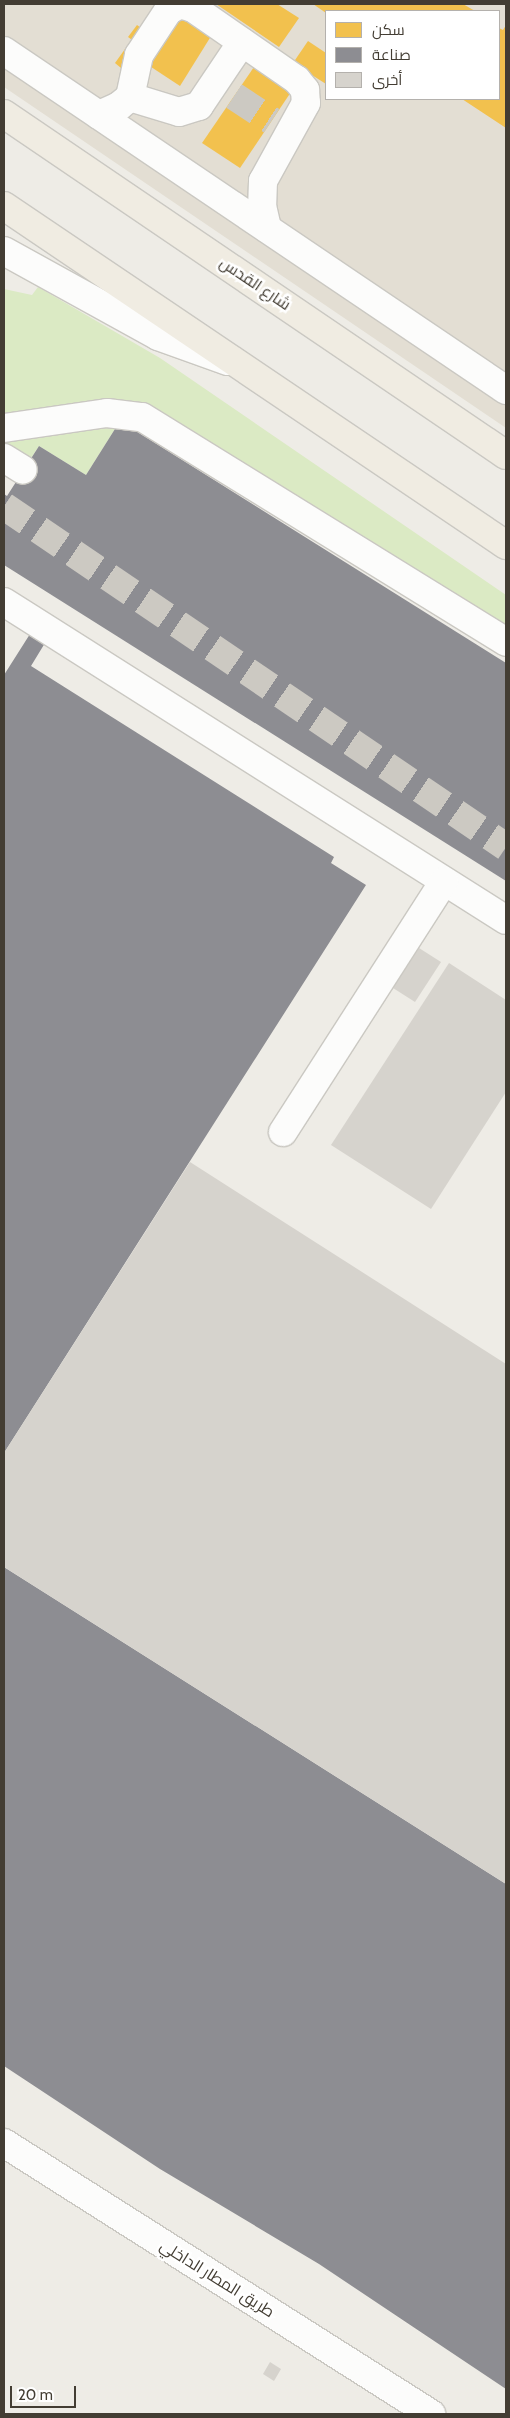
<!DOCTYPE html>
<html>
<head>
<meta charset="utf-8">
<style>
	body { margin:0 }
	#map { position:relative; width:510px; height:2418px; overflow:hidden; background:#eeece6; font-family:Cabin,Cairo,sans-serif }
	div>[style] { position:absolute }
	.residential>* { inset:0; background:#e3ded3 }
	.green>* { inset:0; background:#dbeac4 }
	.homes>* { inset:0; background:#f2c14e }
	.industry>* { inset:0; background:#8d8d92 }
	.building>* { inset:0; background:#d6d3cd }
	.minor-tunnel>* { height:28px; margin-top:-14px; transform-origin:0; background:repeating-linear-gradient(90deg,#ccc9c2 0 28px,transparent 0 42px) }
	.roads { filter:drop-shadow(1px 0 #cac8c2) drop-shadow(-1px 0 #cac8c2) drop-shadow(0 1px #cac8c2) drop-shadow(0 -1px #cac8c2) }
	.minor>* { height:28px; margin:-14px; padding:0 14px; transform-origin:14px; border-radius:14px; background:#fcfcfb }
	.major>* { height:28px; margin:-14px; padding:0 14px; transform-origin:14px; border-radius:14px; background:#f0ece2 }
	span { translate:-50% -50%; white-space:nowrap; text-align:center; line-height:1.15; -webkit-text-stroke:5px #fff; paint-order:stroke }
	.street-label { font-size:16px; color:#433d33 }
	.frame { position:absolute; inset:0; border:5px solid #433d33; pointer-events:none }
	.legend { position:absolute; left:325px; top:10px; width:175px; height:90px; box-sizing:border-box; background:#fff; border:1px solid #b4b1ad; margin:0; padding:6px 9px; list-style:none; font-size:15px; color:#433d33 }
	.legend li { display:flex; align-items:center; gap:10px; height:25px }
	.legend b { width:25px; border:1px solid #b4b1ad }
	.scale { position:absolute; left:10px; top:2386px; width:66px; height:22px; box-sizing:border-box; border:2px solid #433d33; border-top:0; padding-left:6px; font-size:15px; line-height:18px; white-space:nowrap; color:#433d33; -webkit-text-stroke:4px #fff; paint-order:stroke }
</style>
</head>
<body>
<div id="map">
	<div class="residential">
		<i style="clip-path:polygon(evenodd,4px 4px,506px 4px,506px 428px,4px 87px,4px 4px,326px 11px,499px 11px,499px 99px,326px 99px,326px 11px)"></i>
	</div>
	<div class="green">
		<i style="clip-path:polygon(38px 287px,160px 358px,506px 595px,506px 632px,148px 406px,113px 399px,18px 417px,4px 413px,4px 289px,32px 295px)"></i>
		<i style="clip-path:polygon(120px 421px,86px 475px,39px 446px,25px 467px,4px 453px,4px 435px)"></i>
	</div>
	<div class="homes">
		<i style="clip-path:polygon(216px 4px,277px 4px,299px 18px,279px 47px)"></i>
		<i style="clip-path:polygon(313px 4px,463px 4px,475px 11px,326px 13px)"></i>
		<i style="clip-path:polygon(175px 9px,213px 33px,180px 86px,142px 61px)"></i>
		<i style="clip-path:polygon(137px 25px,148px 33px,139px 45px,128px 37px)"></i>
		<i style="clip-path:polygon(506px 25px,506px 128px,462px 99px,499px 99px,499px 28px,503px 30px)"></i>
		<i style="clip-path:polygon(308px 41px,326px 53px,326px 84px,293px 63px)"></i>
		<i style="clip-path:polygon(130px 42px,137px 47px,121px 68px,115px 63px)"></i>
		<i style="clip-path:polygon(256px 64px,293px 89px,240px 168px,202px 143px)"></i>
	</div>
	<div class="industry">
		<i style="clip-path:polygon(120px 421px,506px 663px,506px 881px,4px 565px,4px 494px,7px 496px,39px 446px,86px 475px)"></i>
		<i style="clip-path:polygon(30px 634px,45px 643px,31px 666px,334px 857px,331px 863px,366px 885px,4px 1453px,4px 675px)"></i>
		<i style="clip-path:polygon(4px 1567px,506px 1884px,506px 2389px,319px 2264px,160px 2169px,4px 2066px)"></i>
	</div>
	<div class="building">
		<i style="clip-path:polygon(419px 948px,441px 962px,415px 1002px,393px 988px)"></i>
		<i style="clip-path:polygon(449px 963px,506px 1000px,506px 1092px,431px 1209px,331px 1145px)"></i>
		<i style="clip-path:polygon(190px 1162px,506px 1364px,506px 1884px,4px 1567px,4px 1453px)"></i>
		<i style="clip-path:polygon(270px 2362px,281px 2369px,274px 2381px,263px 2374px)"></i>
	</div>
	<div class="minor-tunnel">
		<i style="left:234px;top:96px;width:45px;rotate:33.3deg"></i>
		<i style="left:4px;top:506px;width:607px;rotate:34.19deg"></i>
	</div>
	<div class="roads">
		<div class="minor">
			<i style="left:4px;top:51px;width:606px;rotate:34.03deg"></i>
			<i style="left:130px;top:97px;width:51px;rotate:17deg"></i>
			<i style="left:179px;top:112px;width:21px;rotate:-17deg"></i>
			<i style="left:199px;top:106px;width:77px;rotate:-56.1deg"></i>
			<i style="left:99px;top:115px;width:22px;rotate:-24deg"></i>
			<i style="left:119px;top:106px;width:14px;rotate:-39deg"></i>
			<i style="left:130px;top:97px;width:43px;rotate:-77.9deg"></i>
			<i style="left:139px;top:55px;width:53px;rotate:-56.6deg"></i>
			<i style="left:168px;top:11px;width:14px;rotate:-30deg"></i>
			<i style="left:180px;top:4px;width:14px;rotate:17deg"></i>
			<i style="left:193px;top:8px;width:126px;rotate:34.7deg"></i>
			<i style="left:297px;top:80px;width:13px;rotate:51deg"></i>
			<i style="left:305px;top:90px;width:13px;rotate:86deg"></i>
			<i style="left:306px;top:103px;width:89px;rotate:118.9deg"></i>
			<i style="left:263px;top:181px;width:25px;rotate:92deg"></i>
			<i style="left:262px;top:206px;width:23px;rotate:77deg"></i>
			<i style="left:4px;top:251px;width:176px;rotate:28.9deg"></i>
			<i style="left:158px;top:336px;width:74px;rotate:19.7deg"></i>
			<i style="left:4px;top:428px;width:104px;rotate:-8.3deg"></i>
			<i style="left:107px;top:413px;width:35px;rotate:7deg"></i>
			<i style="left:142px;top:417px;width:428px;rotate:31.7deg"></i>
			<i style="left:4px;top:458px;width:22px;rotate:32deg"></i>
			<i style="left:4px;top:602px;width:594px;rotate:32.35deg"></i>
			<i style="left:283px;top:1132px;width:298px;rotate:-57.3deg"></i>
			<i style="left:4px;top:2143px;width:506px;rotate:32.4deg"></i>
		</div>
		<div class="major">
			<i style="left:4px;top:114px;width:607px;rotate:34.19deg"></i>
			<i style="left:4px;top:206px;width:606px;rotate:34.03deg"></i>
		</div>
	</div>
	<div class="street-label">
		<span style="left:255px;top:284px;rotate:34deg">شارع القدس</span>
		<span style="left:217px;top:2279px;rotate:32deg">طريق المطار الداخلي</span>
	</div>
	<div class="frame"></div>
	<ul class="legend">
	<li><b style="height:14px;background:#f2c14e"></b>سكن</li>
	<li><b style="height:14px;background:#8d8d92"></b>صناعة</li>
	<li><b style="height:14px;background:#d6d3cd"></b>أخرى</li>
	</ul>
	<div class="scale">20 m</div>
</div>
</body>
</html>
